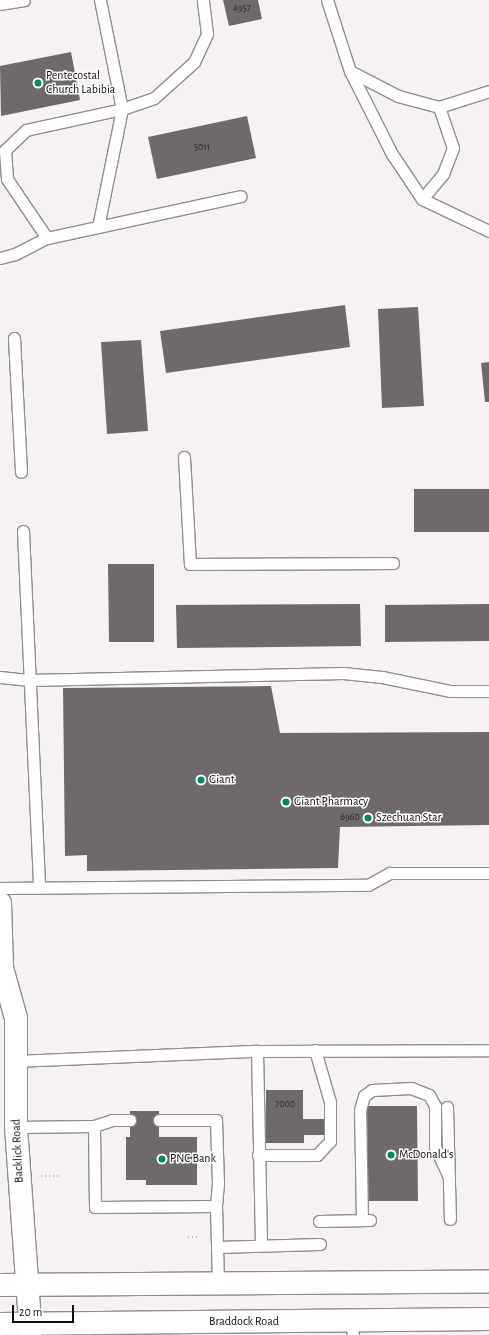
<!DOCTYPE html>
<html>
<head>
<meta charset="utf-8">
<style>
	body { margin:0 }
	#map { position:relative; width:489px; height:1335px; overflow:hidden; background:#f7f2f2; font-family:"Alegreya Sans",sans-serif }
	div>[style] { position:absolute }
	.building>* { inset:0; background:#6e6a6a }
	.path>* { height:2.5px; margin-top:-1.25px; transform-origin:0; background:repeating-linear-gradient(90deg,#b2aeae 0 1px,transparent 0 4px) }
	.roads { filter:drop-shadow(1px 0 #928e8e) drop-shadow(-1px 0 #928e8e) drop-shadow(0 1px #928e8e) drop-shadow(0 -1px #928e8e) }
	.service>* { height:11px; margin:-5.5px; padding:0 5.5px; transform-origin:5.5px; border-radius:5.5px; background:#fff }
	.primary>* { height:22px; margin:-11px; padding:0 11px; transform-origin:11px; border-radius:11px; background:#fff }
	.dots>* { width:11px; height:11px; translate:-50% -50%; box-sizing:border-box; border:2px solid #fff; border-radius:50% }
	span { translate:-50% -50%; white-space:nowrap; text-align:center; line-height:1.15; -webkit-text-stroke:3px #fff; paint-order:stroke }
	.number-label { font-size:10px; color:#282626 }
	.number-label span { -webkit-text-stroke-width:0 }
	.poi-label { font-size:12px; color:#111010 }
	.left { translate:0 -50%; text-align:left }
	.street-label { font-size:12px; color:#111010 }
	.scale { position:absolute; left:12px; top:1305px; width:62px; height:18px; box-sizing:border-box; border:2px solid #111010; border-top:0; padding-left:5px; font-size:12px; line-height:14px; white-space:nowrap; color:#111010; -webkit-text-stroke:3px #fff; paint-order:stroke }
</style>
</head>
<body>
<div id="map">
	<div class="building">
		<i style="clip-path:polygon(223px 0,258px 0,262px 19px,229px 26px)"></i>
		<i style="clip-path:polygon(71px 52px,80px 100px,1px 116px,0 66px)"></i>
		<i style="clip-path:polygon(247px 116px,256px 158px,157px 179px,148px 137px)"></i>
		<i style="clip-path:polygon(345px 305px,350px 347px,166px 373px,160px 331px)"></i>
		<i style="clip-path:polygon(418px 307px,424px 406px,382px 408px,378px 309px)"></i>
		<i style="clip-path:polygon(141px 340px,148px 431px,107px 434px,101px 342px)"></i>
		<i style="clip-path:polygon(489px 362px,489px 402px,485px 402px,481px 363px)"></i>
		<i style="clip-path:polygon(414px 489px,489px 489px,489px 532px,414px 532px)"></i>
		<i style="clip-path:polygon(108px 564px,154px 564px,154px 642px,109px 642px)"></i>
		<i style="clip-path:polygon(360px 604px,361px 646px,177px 648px,176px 605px)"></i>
		<i style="clip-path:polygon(489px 604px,489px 641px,385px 642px,385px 605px)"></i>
		<i style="clip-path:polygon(271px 686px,280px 733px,489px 732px,489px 825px,340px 827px,338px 868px,87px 871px,87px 855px,65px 856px,63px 688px)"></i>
		<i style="clip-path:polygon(266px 1090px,303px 1090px,303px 1119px,325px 1119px,325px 1135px,304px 1135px,304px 1143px,266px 1143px)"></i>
		<i style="clip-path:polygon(366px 1106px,417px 1106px,418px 1201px,367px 1201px,367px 1163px,364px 1163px)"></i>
		<i style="clip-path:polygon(130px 1111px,159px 1111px,159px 1137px,197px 1137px,197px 1185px,146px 1185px,146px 1180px,126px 1180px,126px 1137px,130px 1137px)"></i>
	</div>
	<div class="path">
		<i style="left:41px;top:1176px;width:19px"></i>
		<i style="left:188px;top:1237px;width:9px"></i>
	</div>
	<div class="roads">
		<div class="service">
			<i style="left:100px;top:0;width:111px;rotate:78.6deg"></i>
			<i style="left:122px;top:109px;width:34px;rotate:-19deg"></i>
			<i style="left:154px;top:98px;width:54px;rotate:-42deg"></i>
			<i style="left:194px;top:62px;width:31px;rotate:-65deg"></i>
			<i style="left:207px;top:34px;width:34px;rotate:-97deg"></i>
			<i style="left:327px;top:0;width:75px;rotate:72.1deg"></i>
			<i style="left:350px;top:71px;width:93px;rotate:63.2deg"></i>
			<i style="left:392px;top:154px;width:54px;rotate:56.3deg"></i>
			<i style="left:422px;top:199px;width:33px;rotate:-50deg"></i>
			<i style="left:443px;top:174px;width:28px;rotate:-69deg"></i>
			<i style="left:453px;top:148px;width:43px;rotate:-108.9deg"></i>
			<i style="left:439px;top:107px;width:42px;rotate:-165deg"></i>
			<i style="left:398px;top:96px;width:54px;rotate:-152.5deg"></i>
			<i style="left:0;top:4px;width:24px;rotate:-9deg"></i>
			<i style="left:439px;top:107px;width:52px;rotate:-17.7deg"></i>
			<i style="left:422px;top:199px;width:74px;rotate:25.5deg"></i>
			<i style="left:98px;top:227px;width:120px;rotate:-78.5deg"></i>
			<i style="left:122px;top:109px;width:98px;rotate:167.7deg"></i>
			<i style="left:26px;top:130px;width:29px;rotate:136deg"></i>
			<i style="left:5px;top:150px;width:29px;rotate:86deg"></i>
			<i style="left:7px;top:179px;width:71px;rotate:55.9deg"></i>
			<i style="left:47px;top:238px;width:198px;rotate:-12.2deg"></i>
			<i style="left:0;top:258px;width:16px;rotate:-15deg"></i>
			<i style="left:15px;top:254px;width:36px;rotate:-27deg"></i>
			<i style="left:14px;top:338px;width:134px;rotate:87deg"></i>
			<i style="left:184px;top:457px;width:107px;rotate:86.8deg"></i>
			<i style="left:190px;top:564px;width:203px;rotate:-0.3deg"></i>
			<i style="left:23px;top:531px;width:357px;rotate:87.4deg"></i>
			<i style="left:0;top:677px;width:30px;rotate:6deg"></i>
			<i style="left:30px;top:680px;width:313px;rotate:-1.3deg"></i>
			<i style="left:343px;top:673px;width:39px;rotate:6deg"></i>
			<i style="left:382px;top:677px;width:69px;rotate:11.6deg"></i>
			<i style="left:450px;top:691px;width:39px"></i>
			<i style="left:0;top:888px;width:368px;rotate:-0.5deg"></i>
			<i style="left:368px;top:885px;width:25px;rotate:-29deg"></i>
			<i style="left:390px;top:873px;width:99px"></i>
			<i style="left:257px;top:1051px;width:194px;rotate:88.8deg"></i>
			<i style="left:15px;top:1061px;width:242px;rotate:-2.4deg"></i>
			<i style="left:257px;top:1051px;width:232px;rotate:-0.2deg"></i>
			<i style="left:447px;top:1107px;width:112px;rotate:88.5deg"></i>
			<i style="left:159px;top:1120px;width:57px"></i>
			<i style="left:216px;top:1120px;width:63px;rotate:88.2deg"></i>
			<i style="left:218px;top:1183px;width:23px;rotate:95deg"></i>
			<i style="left:94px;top:1126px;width:19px;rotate:-18deg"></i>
			<i style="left:112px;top:1120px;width:18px"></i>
			<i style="left:16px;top:1127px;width:78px;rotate:-0.7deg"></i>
			<i style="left:94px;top:1126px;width:81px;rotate:89.3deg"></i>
			<i style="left:95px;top:1207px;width:121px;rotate:-0.5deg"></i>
			<i style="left:216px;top:1206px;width:78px;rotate:88.5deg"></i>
			<i style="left:258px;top:1155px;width:59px"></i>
			<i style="left:317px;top:1155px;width:19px;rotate:-47deg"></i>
			<i style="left:330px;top:1141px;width:39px;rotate:-90deg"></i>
			<i style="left:330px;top:1102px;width:54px;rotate:-106.1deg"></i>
			<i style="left:362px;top:1220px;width:110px;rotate:-91deg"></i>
			<i style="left:360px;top:1110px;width:15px;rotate:-74deg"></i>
			<i style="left:364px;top:1096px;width:10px;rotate:-37deg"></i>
			<i style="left:372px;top:1090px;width:39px;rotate:-3deg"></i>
			<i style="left:411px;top:1088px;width:19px;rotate:21deg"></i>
			<i style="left:429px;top:1095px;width:13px;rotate:61deg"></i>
			<i style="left:435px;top:1106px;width:41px;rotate:90deg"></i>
			<i style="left:435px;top:1147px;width:33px;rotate:65deg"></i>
			<i style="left:319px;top:1221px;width:51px;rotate:-1.1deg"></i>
			<i style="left:217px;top:1247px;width:103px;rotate:-1.7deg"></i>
			<i style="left:351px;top:1321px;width:14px;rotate:82deg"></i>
		</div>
		<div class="primary">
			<i style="left:0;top:903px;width:65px;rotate:88.2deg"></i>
			<i style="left:2px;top:968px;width:52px;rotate:74.4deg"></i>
			<i style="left:16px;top:1018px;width:109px;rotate:90deg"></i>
			<i style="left:16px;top:1127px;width:209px;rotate:85.9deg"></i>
			<i style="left:0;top:1285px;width:489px;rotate:-0.4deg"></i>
			<i style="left:0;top:1324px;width:489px;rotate:-0.6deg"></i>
		</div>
	</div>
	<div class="dots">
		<i style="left:38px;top:83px;background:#00866a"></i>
		<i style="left:201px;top:780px;background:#00866a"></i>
		<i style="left:286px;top:802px;background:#00866a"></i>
		<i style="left:368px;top:818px;background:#00866a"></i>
		<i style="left:391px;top:1155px;background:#00866a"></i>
		<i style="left:162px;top:1159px;background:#00866a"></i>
	</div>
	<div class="number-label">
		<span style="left:242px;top:9px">4957</span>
		<span style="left:202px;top:148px">5011</span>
		<span style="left:350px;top:818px">6960</span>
		<span style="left:285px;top:1105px">7000</span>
	</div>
	<div class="poi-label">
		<span class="left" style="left:46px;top:83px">Pentecostal<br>Church Labibia</span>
		<span class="left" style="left:209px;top:780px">Giant</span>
		<span class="left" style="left:294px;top:802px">Giant Pharmacy</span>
		<span class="left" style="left:376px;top:818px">Szechuan Star</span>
		<span class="left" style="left:399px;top:1155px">McDonald's</span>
		<span class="left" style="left:170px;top:1159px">PNC Bank</span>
	</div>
	<div class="street-label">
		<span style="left:18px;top:1151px;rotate:-93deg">Backlick Road</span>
		<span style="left:244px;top:1322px">Braddock Road</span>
	</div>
	<div class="scale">20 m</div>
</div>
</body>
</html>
